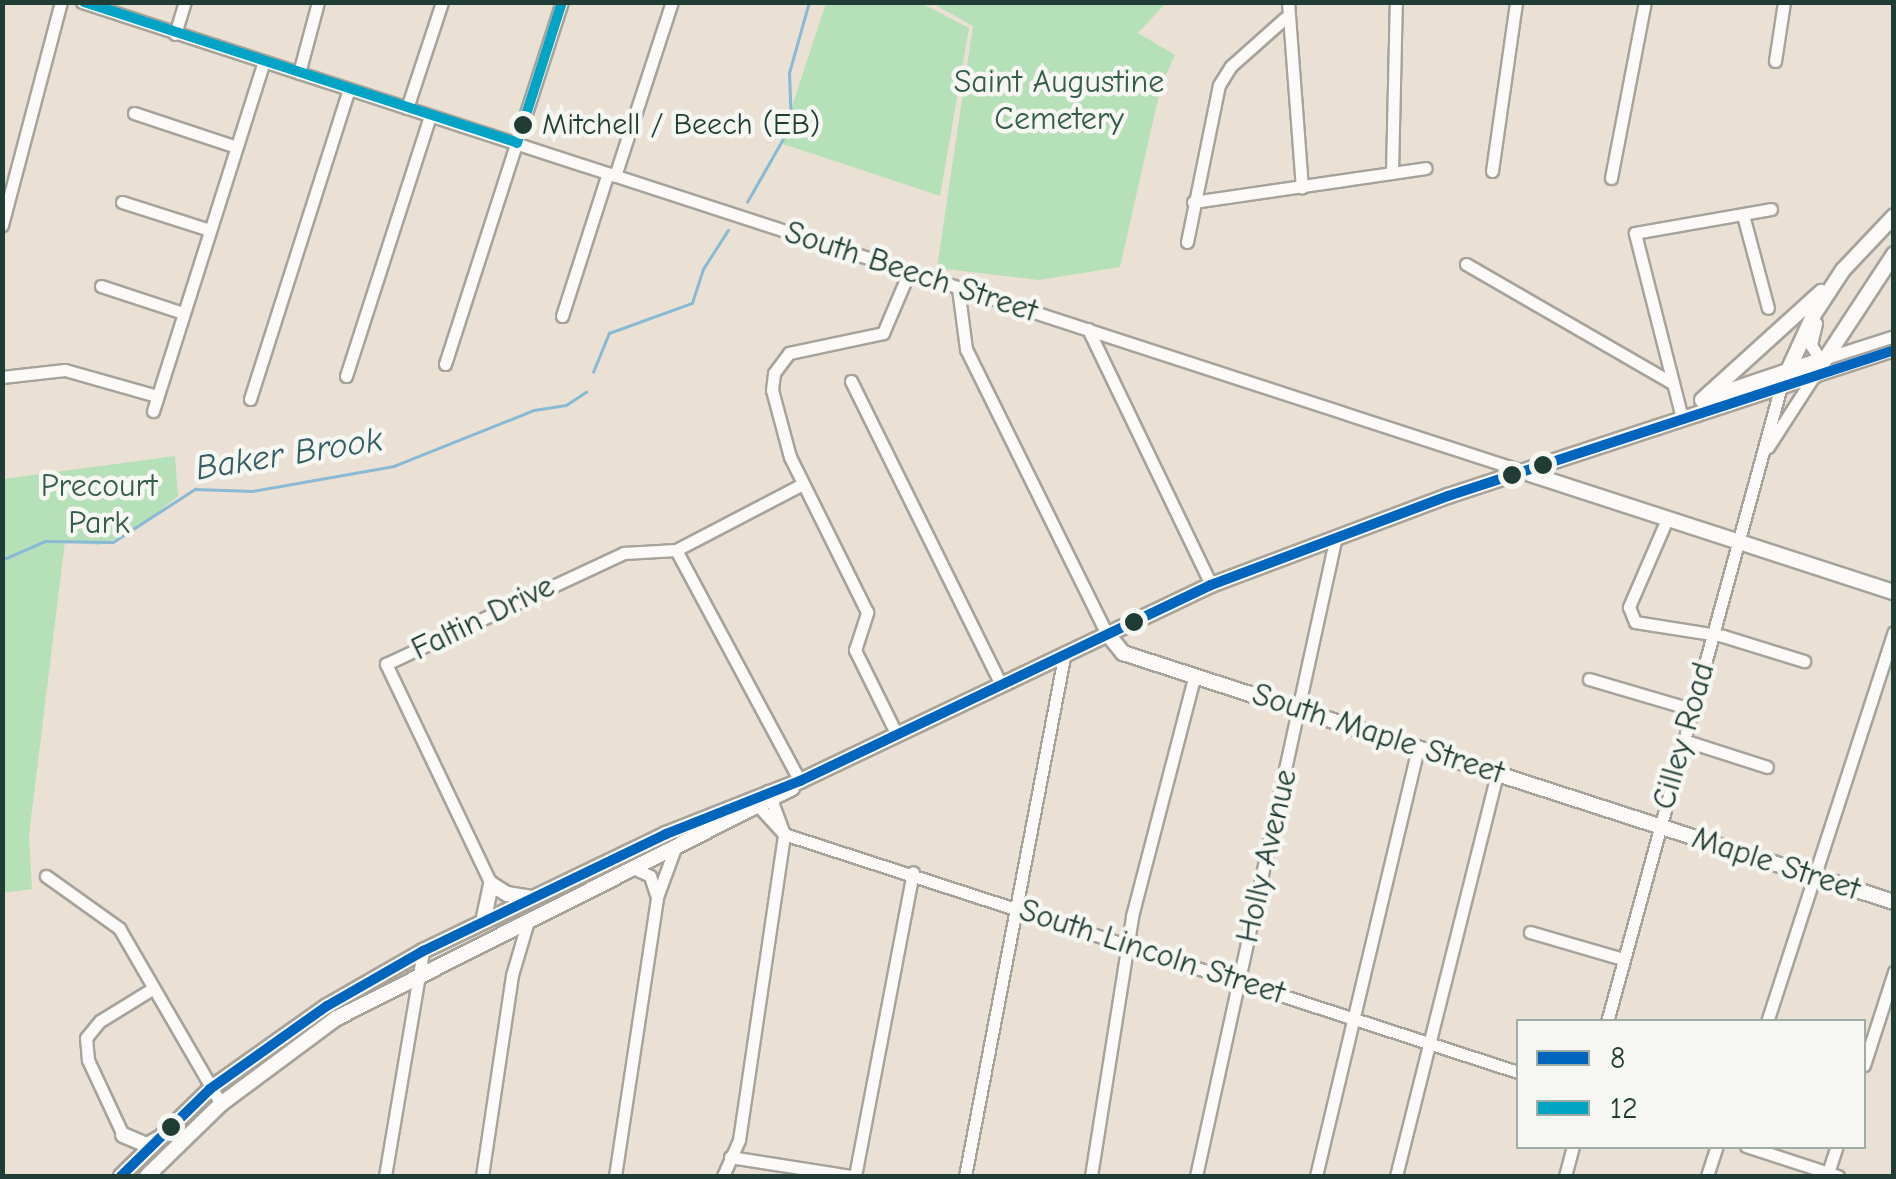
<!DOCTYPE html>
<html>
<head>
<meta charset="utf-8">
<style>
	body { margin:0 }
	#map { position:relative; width:1896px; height:1179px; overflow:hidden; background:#ebe0d4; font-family:"Comic Neue",sans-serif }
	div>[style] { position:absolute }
	.green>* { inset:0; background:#b6e0b8 }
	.stream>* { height:2.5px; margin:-1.25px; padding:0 1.25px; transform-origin:1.25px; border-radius:1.25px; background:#88bad5 }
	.roads { filter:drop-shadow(2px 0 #a6a39b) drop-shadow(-2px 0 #a6a39b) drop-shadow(0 2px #a6a39b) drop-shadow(0 -2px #a6a39b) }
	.minor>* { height:11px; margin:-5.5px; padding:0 5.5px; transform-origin:5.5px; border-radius:5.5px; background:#fcfaf9 }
	.major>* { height:14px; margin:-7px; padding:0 7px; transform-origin:7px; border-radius:7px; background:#fcfaf9 }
	.bus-1>* { height:10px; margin:-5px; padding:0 5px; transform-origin:5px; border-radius:5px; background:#0065bd }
	.bus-2>* { height:10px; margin:-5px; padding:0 5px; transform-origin:5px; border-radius:5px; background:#02a4c6 }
	.dots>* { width:28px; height:28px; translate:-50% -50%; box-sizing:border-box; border:5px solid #f6f6f2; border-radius:50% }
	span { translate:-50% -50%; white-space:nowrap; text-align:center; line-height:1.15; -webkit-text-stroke:9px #f6f6f2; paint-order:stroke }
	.bus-label { font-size:30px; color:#1f3d34 }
	.left { translate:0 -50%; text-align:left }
	.park-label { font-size:32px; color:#345e4a }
	.street-label { font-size:32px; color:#1f3d34 }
	.water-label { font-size:35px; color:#325d65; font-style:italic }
	.frame { position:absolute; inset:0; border:5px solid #1f3d34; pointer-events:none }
	.legend { position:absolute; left:1516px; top:1019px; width:350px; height:130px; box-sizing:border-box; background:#f6f6f2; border:2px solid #a0aca6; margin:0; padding:12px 18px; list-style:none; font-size:30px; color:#1f3d34 }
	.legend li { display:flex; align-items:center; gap:20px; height:50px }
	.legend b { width:50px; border:2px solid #a0aca6 }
</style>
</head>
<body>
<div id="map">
	<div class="green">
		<i style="clip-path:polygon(826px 3px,921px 3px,969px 28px,940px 196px,780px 143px)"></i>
		<i style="clip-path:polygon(932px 3px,1166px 3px,1138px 33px,1175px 55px,1161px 86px,1120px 267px,1039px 280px,937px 268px,973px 26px)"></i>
		<i style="clip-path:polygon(175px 456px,178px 496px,134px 531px,100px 545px,65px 542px,29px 834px,32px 889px,3px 893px,3px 479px)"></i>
	</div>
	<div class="stream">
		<i style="left:747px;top:202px;width:89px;rotate:-60.3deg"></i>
		<i style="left:791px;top:125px;width:52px;rotate:-92.2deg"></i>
		<i style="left:789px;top:73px;width:74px;rotate:-74.3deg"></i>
		<i style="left:593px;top:372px;width:42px;rotate:-67.7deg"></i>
		<i style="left:609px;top:333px;width:88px;rotate:-19.9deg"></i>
		<i style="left:692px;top:303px;width:36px;rotate:-72deg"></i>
		<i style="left:703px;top:269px;width:46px;rotate:-57.3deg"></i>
		<i style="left:2px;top:560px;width:47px;rotate:-23.8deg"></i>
		<i style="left:45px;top:541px;width:68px;rotate:0.8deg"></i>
		<i style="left:113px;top:542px;width:98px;rotate:-32.9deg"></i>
		<i style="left:195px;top:489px;width:57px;rotate:2deg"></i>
		<i style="left:252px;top:491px;width:144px;rotate:-10deg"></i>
		<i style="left:394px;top:466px;width:151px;rotate:-21.8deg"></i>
		<i style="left:534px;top:410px;width:32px;rotate:-9deg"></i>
		<i style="left:566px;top:405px;width:24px;rotate:-33deg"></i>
	</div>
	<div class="roads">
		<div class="minor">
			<i style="left:82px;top:2px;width:1518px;rotate:18.04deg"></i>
			<i style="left:1288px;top:2px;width:186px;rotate:85.7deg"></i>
			<i style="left:175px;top:34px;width:34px;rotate:-73deg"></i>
			<i style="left:1775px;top:61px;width:60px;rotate:-81.3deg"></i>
			<i style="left:299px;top:73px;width:73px;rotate:-75deg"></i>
			<i style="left:407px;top:108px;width:112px;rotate:-71.7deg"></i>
			<i style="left:134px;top:113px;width:108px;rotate:18.4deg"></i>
			<i style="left:1492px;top:171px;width:171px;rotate:-81.9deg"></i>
			<i style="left:1392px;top:172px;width:170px;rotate:-88.7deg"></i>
			<i style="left:615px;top:176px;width:183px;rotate:-71.9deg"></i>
			<i style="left:1611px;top:178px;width:179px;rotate:-79.1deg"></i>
			<i style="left:122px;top:202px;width:92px;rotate:17.7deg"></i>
			<i style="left:1193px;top:202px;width:235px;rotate:-8.3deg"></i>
			<i style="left:1743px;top:215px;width:96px;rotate:75deg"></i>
			<i style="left:2px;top:225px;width:231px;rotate:-75.2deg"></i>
			<i style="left:1187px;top:242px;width:160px;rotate:-78.5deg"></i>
			<i style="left:1219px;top:85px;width:22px;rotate:-58deg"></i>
			<i style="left:1231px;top:66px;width:72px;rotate:-41.6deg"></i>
			<i style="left:1466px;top:264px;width:238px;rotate:30deg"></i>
			<i style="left:101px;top:286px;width:86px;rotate:18.2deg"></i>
			<i style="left:958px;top:288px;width:62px;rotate:82.5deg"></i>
			<i style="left:966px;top:349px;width:316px;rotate:63.7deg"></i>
			<i style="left:562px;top:316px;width:150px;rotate:-72.2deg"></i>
			<i style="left:1816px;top:323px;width:23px;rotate:103deg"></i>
			<i style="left:1811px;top:345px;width:22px;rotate:58deg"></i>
			<i style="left:1088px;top:329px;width:284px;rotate:64.3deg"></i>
			<i style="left:1826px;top:358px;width:71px;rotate:-17.9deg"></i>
			<i style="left:445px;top:364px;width:380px;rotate:-72.1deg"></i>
			<i style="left:346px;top:376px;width:273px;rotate:-72.1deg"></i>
			<i style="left:2px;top:377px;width:63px;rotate:-6.3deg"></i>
			<i style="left:65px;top:370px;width:96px;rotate:15.8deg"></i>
			<i style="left:851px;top:381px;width:338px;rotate:63.7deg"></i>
			<i style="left:250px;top:399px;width:325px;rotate:-72.3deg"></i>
			<i style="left:153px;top:411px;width:366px;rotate:-72.4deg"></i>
			<i style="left:1682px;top:418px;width:191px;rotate:-104.3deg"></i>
			<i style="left:1635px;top:233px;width:138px;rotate:-10deg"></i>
			<i style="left:1768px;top:447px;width:85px;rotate:-57.1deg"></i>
			<i style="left:1814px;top:376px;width:84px;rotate:-18deg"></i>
			<i style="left:1667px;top:519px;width:96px;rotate:113.4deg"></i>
			<i style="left:1629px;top:607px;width:16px;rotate:68deg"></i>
			<i style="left:1635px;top:622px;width:89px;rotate:9deg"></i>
			<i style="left:1723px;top:636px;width:85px;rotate:17.2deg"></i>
			<i style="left:676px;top:550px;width:262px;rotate:61.8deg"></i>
			<i style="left:1589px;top:679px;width:106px;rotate:16.4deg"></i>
			<i style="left:897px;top:735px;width:95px;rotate:-116.3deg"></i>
			<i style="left:855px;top:650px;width:40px;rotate:-72deg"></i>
			<i style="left:867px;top:612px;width:173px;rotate:-116.4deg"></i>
			<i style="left:790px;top:457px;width:69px;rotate:-105deg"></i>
			<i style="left:772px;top:390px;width:17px;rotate:-83deg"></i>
			<i style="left:774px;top:373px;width:25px;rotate:-53deg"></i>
			<i style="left:789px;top:353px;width:96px;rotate:-12deg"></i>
			<i style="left:883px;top:333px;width:66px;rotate:-66.9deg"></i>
			<i style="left:1683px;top:740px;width:88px;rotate:17.8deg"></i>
			<i style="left:752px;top:799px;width:47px;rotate:47.6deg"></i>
			<i style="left:784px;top:834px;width:772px;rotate:17.97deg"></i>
			<i style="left:631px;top:867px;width:21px;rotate:25deg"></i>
			<i style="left:650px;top:876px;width:19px;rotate:72deg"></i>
			<i style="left:46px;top:876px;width:90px;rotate:35.5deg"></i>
			<i style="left:119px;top:928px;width:203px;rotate:59.9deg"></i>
			<i style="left:491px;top:884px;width:244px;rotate:-115.5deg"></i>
			<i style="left:386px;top:664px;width:263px;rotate:-25deg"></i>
			<i style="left:624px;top:553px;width:52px;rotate:-3.3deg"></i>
			<i style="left:676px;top:550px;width:143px;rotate:-27.5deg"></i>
			<i style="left:1530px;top:932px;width:97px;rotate:16.2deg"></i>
			<i style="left:1607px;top:1022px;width:659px;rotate:-74.7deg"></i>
			<i style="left:1767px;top:1022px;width:410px;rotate:-72deg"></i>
			<i style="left:1864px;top:1065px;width:98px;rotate:-72.1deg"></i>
			<i style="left:123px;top:1135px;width:83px;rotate:-115deg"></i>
			<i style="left:88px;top:1060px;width:22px;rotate:-95deg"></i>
			<i style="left:86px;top:1038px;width:22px;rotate:-51deg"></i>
			<i style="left:100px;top:1021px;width:61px;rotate:-31.6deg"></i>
			<i style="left:1746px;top:1146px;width:97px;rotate:18.1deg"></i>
			<i style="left:730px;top:1157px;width:122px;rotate:8.9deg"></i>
			<i style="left:385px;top:1176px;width:228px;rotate:-80.4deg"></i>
			<i style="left:482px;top:1176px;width:203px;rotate:-81.5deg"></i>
			<i style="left:512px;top:975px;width:56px;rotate:-73.5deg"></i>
			<i style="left:615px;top:1176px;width:282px;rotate:-81.4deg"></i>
			<i style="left:657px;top:897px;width:52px;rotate:-69.8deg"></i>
			<i style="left:723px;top:1176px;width:39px;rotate:-66deg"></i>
			<i style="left:739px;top:1140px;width:309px;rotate:-81.6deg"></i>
			<i style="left:784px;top:834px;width:46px;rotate:-110.4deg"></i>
			<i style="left:855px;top:1176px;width:309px;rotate:-79.2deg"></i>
			<i style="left:965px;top:1176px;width:533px;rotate:-79.2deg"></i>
			<i style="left:1091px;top:1176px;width:263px;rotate:-81deg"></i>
			<i style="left:1132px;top:916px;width:249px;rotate:-75.4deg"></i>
			<i style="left:1196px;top:1176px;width:655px;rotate:-77.66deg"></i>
			<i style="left:1316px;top:1176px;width:441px;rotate:-76.6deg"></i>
			<i style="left:1396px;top:1176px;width:415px;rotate:-75.9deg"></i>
			<i style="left:1565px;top:1176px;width:31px;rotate:-75deg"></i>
			<i style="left:1707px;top:1176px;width:32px;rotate:-72deg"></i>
			<i style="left:1827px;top:1176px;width:32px;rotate:-72deg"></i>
		</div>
		<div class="major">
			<i style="left:1781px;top:386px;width:77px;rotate:-65.4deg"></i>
			<i style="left:1813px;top:316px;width:55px;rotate:-56.9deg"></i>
			<i style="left:1843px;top:270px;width:74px;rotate:-46.6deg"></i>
			<i style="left:1708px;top:398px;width:125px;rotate:-18.7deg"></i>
			<i style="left:1702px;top:400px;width:161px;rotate:-42.2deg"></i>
			<i style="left:1530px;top:474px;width:383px;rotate:18deg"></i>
			<i style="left:1106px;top:632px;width:27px;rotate:51deg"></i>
			<i style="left:1123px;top:653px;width:810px;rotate:17.9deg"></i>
			<i style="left:483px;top:922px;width:39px;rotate:-78deg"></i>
			<i style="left:491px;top:884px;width:19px;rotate:32deg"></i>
			<i style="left:507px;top:894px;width:25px;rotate:9deg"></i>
			<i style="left:123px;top:1135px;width:26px;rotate:23deg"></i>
			<i style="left:147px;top:1145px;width:13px;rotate:-29deg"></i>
			<i style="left:121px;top:1176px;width:124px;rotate:-44.3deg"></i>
			<i style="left:210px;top:1089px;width:143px;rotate:-35.4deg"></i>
			<i style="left:327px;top:1006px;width:111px;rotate:-29.8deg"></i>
			<i style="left:423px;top:951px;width:270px;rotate:-25.7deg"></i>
			<i style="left:666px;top:834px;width:144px;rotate:-21.6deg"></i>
			<i style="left:800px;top:781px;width:455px;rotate:-25.5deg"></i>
			<i style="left:1211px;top:585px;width:253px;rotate:-20.6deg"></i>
			<i style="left:1448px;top:496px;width:385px;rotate:-18.2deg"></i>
			<i style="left:1814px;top:376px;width:146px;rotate:-56.7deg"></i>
			<i style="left:147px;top:1176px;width:103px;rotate:-44.2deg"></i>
			<i style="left:221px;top:1104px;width:144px;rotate:-36.6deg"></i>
			<i style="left:337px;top:1018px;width:510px;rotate:-26.82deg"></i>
		</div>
	</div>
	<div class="bus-1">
		<i style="left:121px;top:1176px;width:124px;rotate:-44.3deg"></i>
		<i style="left:210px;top:1089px;width:143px;rotate:-35.4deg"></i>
		<i style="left:327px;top:1006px;width:111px;rotate:-29.8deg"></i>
		<i style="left:423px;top:951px;width:270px;rotate:-25.7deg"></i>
		<i style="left:666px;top:834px;width:144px;rotate:-21.6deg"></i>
		<i style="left:800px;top:781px;width:455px;rotate:-25.5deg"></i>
		<i style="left:1211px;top:585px;width:253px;rotate:-20.6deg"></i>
		<i style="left:1448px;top:496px;width:469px;rotate:-18.1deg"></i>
	</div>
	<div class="bus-2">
		<i style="left:84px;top:2px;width:455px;rotate:18deg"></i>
		<i style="left:517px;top:143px;width:148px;rotate:-72.3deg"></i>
	</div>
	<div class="dots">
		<i style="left:523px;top:125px;background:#1f3d34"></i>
		<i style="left:1543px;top:465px;background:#1f3d34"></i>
		<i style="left:1512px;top:475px;background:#1f3d34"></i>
		<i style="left:1134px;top:622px;background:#1f3d34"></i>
		<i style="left:171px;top:1127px;background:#1f3d34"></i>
	</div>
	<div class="bus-label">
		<span class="left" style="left:542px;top:125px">Mitchell / Beech (EB)</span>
	</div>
	<div class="park-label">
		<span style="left:1059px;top:101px">Saint Augustine<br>Cemetery</span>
		<span style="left:99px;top:505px">Precourt<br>Park</span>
	</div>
	<div class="street-label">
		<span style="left:911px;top:272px;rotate:18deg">South Beech Street</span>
		<span style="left:483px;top:618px;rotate:-26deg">Faltin Drive</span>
		<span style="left:1378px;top:734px;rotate:18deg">South Maple Street</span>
		<span style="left:1684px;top:736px;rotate:-74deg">Cilley Road</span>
		<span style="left:1267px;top:856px;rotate:-77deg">Holly Avenue</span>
		<span style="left:1776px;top:864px;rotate:18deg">Maple Street</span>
		<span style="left:1152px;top:952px;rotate:18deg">South Lincoln Street</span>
	</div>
	<div class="water-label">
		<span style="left:289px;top:454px;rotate:-9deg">Baker Brook</span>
	</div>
	<div class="frame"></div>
	<ul class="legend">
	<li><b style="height:12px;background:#0065bd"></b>8</li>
	<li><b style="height:12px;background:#02a4c6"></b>12</li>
	</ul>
</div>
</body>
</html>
